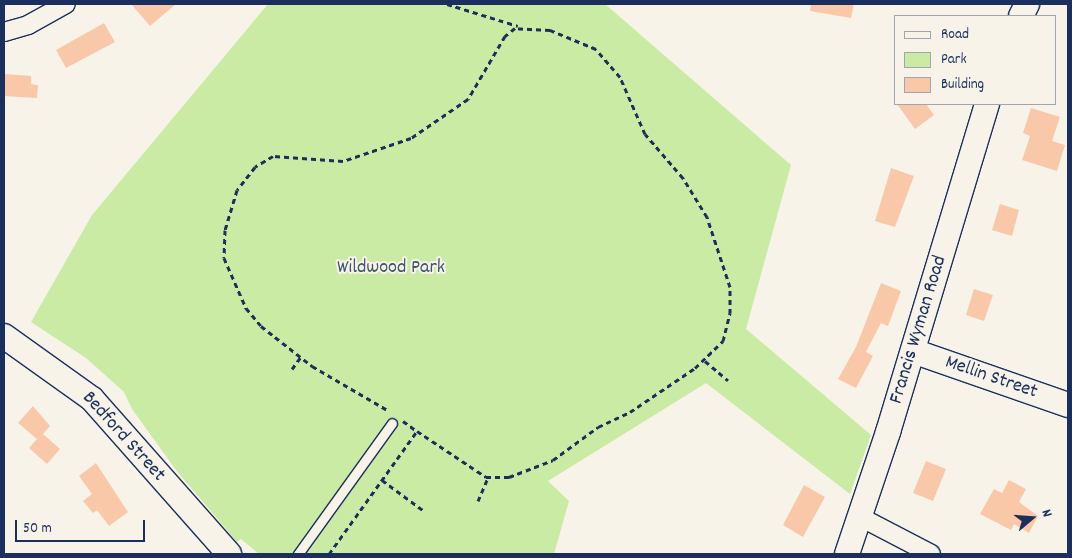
<!DOCTYPE html>
<html>
<head>
<meta charset="utf-8">
<style>
	body { margin:0 }
	#map { position:relative; width:1072px; height:558px; overflow:hidden; background:#f7f3e8; font-family:Dekko,sans-serif }
	div>[style] { position:absolute }
	.green>* { inset:0; background:#caeba3 }
	.building>* { inset:0; background:#f9c8a9 }
	.path>* { height:3px; margin-top:-1.5px; transform-origin:0; background:repeating-linear-gradient(90deg,#1b2f5e 0 5px,transparent 0 9px) }
	.roads { filter:drop-shadow(1px 0 #1b2f5e) drop-shadow(-1px 0 #1b2f5e) drop-shadow(0 1px #1b2f5e) drop-shadow(0 -1px #1b2f5e) }
	.lane>* { height:9px; margin:-4.5px; padding:0 4.5px; transform-origin:4.5px; border-radius:4.5px; background:#f7f3e8 }
	.street>* { height:18px; margin:-9px; padding:0 9px; transform-origin:9px; border-radius:9px; background:#f7f3e8 }
	.secondary>* { height:24px; margin:-12px; padding:0 12px; transform-origin:12px; border-radius:12px; background:#f7f3e8 }
	span { translate:-50% -50%; white-space:nowrap; text-align:center; line-height:1.15; -webkit-text-stroke:4px #f7f3e8; paint-order:stroke }
	.park-label { font-size:20px; color:#3e556c }
	.street-label { font-size:20px; color:#1b2f5e }
	.frame { position:absolute; inset:0; border:5px solid #1b2f5e; pointer-events:none }
	.legend { position:absolute; left:894px; top:15px; width:162px; height:90px; box-sizing:border-box; background:#f7f3e8; border:1px solid #9fa5b1; margin:0; padding:6px 9px; list-style:none; font-size:15px; color:#1b2f5e }
	.legend li { display:flex; align-items:center; gap:10px; height:25px }
	.legend b { width:25px; border:1px solid #9fa5b1 }
	.north { position:absolute; left:1007px; top:493px; width:50px; height:50px; -webkit-text-stroke:4px #f7f3e8; paint-order:stroke; rotate:72deg; font-size:14px; font-weight:700; line-height:20px; text-align:center; color:#1b2f5e }
	.north::after { content:''; display:block; margin:auto; width:18px; height:22px; background:#1b2f5e; clip-path:polygon(50% 0,100% 100%,50% 72%,0 100%) }
	.scale { position:absolute; left:15px; top:520px; width:130px; height:22px; box-sizing:border-box; border:2px solid #1b2f5e; border-top:0; padding-left:6px; font-size:15px; line-height:18px; white-space:nowrap; color:#1b2f5e; -webkit-text-stroke:4px #f7f3e8; paint-order:stroke }
</style>
</head>
<body>
<div id="map">
	<div class="green">
		<i style="clip-path:polygon(268px 4px,605px 4px,791px 165px,746px 329px,871px 435px,850px 494px,706px 383px,548px 481px,569px 501px,554px 554px,259px 554px,241px 539px,237px 542px,176px 470px,132px 409px,124px 392px,86px 358px,31px 322px,92px 215px)"></i>
	</div>
	<div class="building">
		<i style="clip-path:polygon(131px 4px,176px 4px,150px 26px)"></i>
		<i style="clip-path:polygon(811px 4px,854px 4px,851px 18px,810px 11px)"></i>
		<i style="clip-path:polygon(104px 23px,115px 42px,66px 68px,56px 50px)"></i>
		<i style="clip-path:polygon(4px 74px,31px 76px,31px 84px,38px 85px,37px 98px,4px 96px)"></i>
		<i style="clip-path:polygon(897px 104px,926px 104px,934px 115px,915px 129px)"></i>
		<i style="clip-path:polygon(1031px 108px,1060px 117px,1052px 141px,1065px 145px,1057px 171px,1022px 160px,1030px 136px,1023px 133px)"></i>
		<i style="clip-path:polygon(891px 168px,914px 176px,895px 227px,875px 221px)"></i>
		<i style="clip-path:polygon(1000px 204px,1019px 210px,1012px 236px,992px 230px)"></i>
		<i style="clip-path:polygon(881px 283px,901px 291px,888px 326px,881px 323px,866px 352px,873px 356px,856px 388px,838px 379px,856px 347px)"></i>
		<i style="clip-path:polygon(974px 289px,993px 295px,984px 321px,966px 315px)"></i>
		<i style="clip-path:polygon(33px 406px,50px 426px,43px 434px,60px 449px,47px 464px,29px 448px,37px 439px,18px 423px)"></i>
		<i style="clip-path:polygon(926px 461px,946px 469px,933px 501px,913px 493px)"></i>
		<i style="clip-path:polygon(96px 463px,128px 512px,109px 526px,97px 510px,93px 513px,83px 501px,92px 494px,79px 476px)"></i>
		<i style="clip-path:polygon(1009px 480px,1026px 489px,1019px 502px,1038px 516px,1029px 533px,1014px 524px,1011px 530px,980px 514px,994px 489px,1002px 493px)"></i>
		<i style="clip-path:polygon(804px 485px,825px 497px,803px 537px,783px 525px)"></i>
	</div>
	<div class="path">
		<i style="left:447px;top:4px;width:74px;rotate:17.2deg"></i>
		<i style="left:705px;top:361px;width:30px;rotate:40deg"></i>
		<i style="left:292px;top:369px;width:14px;rotate:-54deg"></i>
		<i style="left:403px;top:421px;width:17px;rotate:36deg"></i>
		<i style="left:382px;top:480px;width:52px;rotate:36.4deg"></i>
		<i style="left:478px;top:501px;width:26px;rotate:-67deg"></i>
		<i style="left:329px;top:554px;width:151px;rotate:-54.4deg"></i>
		<i style="left:417px;top:431px;width:83px;rotate:33.7deg"></i>
		<i style="left:486px;top:477px;width:23px"></i>
		<i style="left:509px;top:477px;width:47px;rotate:-21.1deg"></i>
		<i style="left:553px;top:460px;width:56px;rotate:-36.3deg"></i>
		<i style="left:598px;top:427px;width:35px;rotate:-25deg"></i>
		<i style="left:630px;top:412px;width:78px;rotate:-34.1deg"></i>
		<i style="left:695px;top:368px;width:39px;rotate:-44deg"></i>
		<i style="left:723px;top:341px;width:29px;rotate:-76deg"></i>
		<i style="left:730px;top:313px;width:26px;rotate:-90deg"></i>
		<i style="left:730px;top:287px;width:74px;rotate:-108.2deg"></i>
		<i style="left:707px;top:217px;width:46px;rotate:-121.6deg"></i>
		<i style="left:683px;top:178px;width:58px;rotate:-130.8deg"></i>
		<i style="left:645px;top:134px;width:62px;rotate:-113.7deg"></i>
		<i style="left:620px;top:77px;width:37px;rotate:-131deg"></i>
		<i style="left:596px;top:49px;width:50px;rotate:-157.6deg"></i>
		<i style="left:550px;top:30px;width:35px;rotate:-177deg"></i>
		<i style="left:515px;top:28px;width:13px;rotate:141deg"></i>
		<i style="left:505px;top:36px;width:73px;rotate:120.4deg"></i>
		<i style="left:468px;top:99px;width:69px;rotate:145.6deg"></i>
		<i style="left:411px;top:138px;width:72px;rotate:161.3deg"></i>
		<i style="left:343px;top:161px;width:70px;rotate:-175.9deg"></i>
		<i style="left:273px;top:156px;width:21px;rotate:149deg"></i>
		<i style="left:255px;top:167px;width:29px;rotate:128deg"></i>
		<i style="left:237px;top:190px;width:42px;rotate:106.7deg"></i>
		<i style="left:225px;top:230px;width:28px;rotate:92deg"></i>
		<i style="left:224px;top:258px;width:55px;rotate:66.3deg"></i>
		<i style="left:246px;top:308px;width:23px;rotate:50deg"></i>
		<i style="left:261px;top:326px;width:65px;rotate:38.1deg"></i>
		<i style="left:312px;top:366px;width:89px;rotate:30.3deg"></i>
	</div>
	<div class="roads">
		<div class="lane">
			<i style="left:298px;top:554px;width:161px;rotate:-54.3deg"></i>
		</div>
		<div class="street">
			<i style="left:4px;top:32px;width:25px;rotate:-16deg"></i>
			<i style="left:28px;top:25px;width:43px;rotate:-28.9deg"></i>
			<i style="left:860px;top:517px;width:80px;rotate:27.5deg"></i>
		</div>
		<div class="secondary">
			<i style="left:1021px;top:16px;width:13px;rotate:-63deg"></i>
			<i style="left:4px;top:336px;width:108px;rotate:35.6deg"></i>
			<i style="left:92px;top:399px;width:207px;rotate:48.5deg"></i>
			<i style="left:913px;top:351px;width:164px;rotate:19.2deg"></i>
			<i style="left:847px;top:554px;width:129px;rotate:-71.4deg"></i>
			<i style="left:888px;top:432px;width:343px;rotate:-73.2deg"></i>
		</div>
	</div>
	<div class="park-label">
		<span style="left:391px;top:268px">Wildwood Park</span>
	</div>
	<div class="street-label">
		<span style="left:919px;top:330px;rotate:-73deg">Francis Wyman Road</span>
		<span style="left:991px;top:378px;rotate:19deg">Mellin Street</span>
		<span style="left:123px;top:437px;rotate:48deg">Bedford Street</span>
	</div>
	<div class="frame"></div>
	<ul class="legend">
	<li><b style="height:6px;background:#f7f3e8"></b>Road</li>
	<li><b style="height:14px;background:#caeba3"></b>Park</li>
	<li><b style="height:14px;background:#f9c8a9"></b>Building</li>
	</ul>
	<div class="north">N</div>
	<div class="scale">50 m</div>
</div>
</body>
</html>
